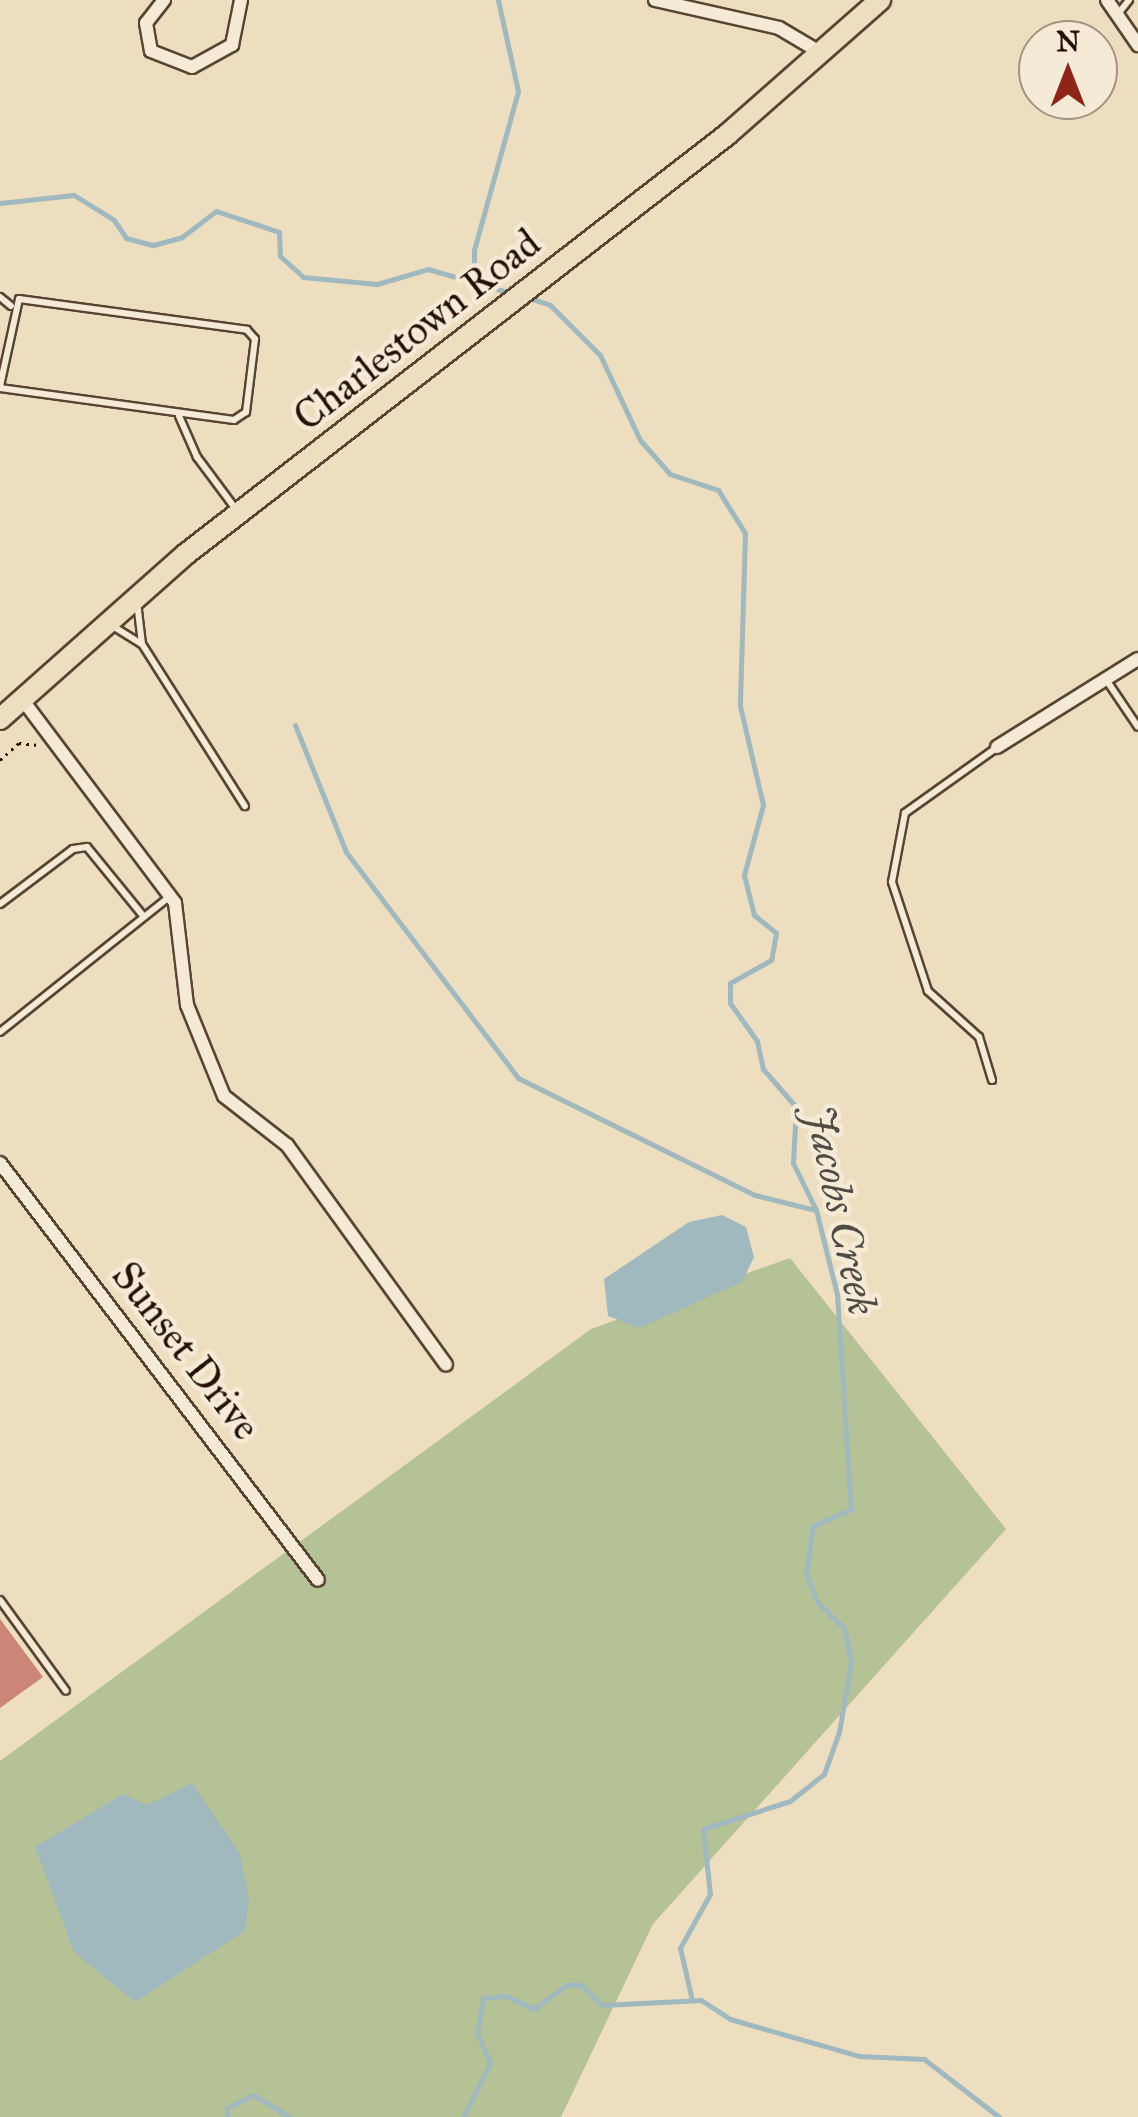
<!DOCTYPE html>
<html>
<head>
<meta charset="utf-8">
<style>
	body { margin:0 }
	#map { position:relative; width:1138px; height:2117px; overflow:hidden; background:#eedec0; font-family:"IM FELL Great Primer",serif }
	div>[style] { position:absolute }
	.green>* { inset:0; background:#b5c295 }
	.water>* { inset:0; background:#9fb9be }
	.stream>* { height:5px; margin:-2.5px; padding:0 2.5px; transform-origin:2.5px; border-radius:2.5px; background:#9fb9be }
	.building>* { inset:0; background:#cd8577 }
	.path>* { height:2.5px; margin-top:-1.25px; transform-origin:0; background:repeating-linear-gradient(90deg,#251203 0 2.5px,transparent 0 7.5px) }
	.roads { filter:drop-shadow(2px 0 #574532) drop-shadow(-2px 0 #574532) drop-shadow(0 2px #574532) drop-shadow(0 -2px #574532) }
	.lane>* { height:6px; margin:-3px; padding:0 3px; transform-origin:3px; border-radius:3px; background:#f4ead6 }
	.street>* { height:12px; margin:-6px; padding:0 6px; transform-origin:6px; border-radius:6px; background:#f4ead6 }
	.primary>* { height:20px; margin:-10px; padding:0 10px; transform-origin:10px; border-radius:10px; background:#eedec0 }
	span { translate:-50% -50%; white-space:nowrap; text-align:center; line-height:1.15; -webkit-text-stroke:9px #f4ead6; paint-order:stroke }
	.street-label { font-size:40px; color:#251203 }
	.water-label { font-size:42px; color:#504c44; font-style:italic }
	.north { position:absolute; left:1018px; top:20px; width:100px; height:100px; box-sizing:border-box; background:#f4ead6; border:2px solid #a19482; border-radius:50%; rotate:0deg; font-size:28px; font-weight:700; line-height:40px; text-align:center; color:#251203 }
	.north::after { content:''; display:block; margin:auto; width:35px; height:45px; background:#8f2418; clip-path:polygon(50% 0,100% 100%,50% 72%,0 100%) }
</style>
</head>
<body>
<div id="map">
	<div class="green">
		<i style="clip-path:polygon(790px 1258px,1006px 1529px,653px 1924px,561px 2117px,0 2117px,0 1761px,591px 1329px)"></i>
	</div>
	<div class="water">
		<i style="clip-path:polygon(722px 1215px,746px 1227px,754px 1257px,742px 1282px,639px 1328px,608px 1316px,604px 1279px,689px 1222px)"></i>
		<i style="clip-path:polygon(192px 1783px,240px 1854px,249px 1899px,245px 1931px,135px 2002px,74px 1952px,35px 1847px,123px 1794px,147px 1805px)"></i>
	</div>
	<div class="stream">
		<i style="left:0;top:203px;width:74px;rotate:-6.2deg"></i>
		<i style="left:74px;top:195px;width:47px;rotate:32deg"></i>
		<i style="left:114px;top:220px;width:22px;rotate:56deg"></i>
		<i style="left:126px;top:238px;width:28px;rotate:15deg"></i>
		<i style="left:153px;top:245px;width:30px;rotate:-15deg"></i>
		<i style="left:182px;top:237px;width:43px;rotate:-37.4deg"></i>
		<i style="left:216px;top:211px;width:66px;rotate:18.4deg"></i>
		<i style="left:279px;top:232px;width:24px;rotate:88deg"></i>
		<i style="left:280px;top:256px;width:31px;rotate:42deg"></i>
		<i style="left:303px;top:277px;width:74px;rotate:5.4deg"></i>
		<i style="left:377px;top:284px;width:53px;rotate:-16.4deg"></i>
		<i style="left:428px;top:269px;width:86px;rotate:16.1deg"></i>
		<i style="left:474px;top:281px;width:31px;rotate:-90deg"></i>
		<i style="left:474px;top:250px;width:165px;rotate:-74.5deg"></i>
		<i style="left:518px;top:91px;width:93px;rotate:-102.4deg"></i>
		<i style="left:526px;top:297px;width:25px;rotate:18deg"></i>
		<i style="left:550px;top:305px;width:71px;rotate:45deg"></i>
		<i style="left:600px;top:355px;width:94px;rotate:64.8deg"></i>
		<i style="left:640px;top:440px;width:45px;rotate:48.6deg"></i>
		<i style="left:670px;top:474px;width:51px;rotate:18.4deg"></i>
		<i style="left:718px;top:490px;width:51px;rotate:57.9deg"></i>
		<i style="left:745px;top:533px;width:173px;rotate:91.7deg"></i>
		<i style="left:740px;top:706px;width:102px;rotate:76.9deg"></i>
		<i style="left:763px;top:805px;width:73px;rotate:105.2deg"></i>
		<i style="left:744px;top:875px;width:41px;rotate:76deg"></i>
		<i style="left:754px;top:915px;width:28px;rotate:39deg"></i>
		<i style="left:776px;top:933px;width:27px;rotate:100deg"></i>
		<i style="left:771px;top:960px;width:47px;rotate:150.7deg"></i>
		<i style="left:730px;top:983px;width:20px;rotate:90deg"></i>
		<i style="left:730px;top:1003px;width:47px;rotate:54.6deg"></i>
		<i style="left:757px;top:1041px;width:29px;rotate:78deg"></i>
		<i style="left:763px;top:1069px;width:50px;rotate:49deg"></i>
		<i style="left:796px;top:1107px;width:56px;rotate:93.1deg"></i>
		<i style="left:793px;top:1163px;width:52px;rotate:63.9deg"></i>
		<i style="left:816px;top:1210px;width:87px;rotate:76deg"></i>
		<i style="left:837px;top:1294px;width:215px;rotate:86.3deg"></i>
		<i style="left:851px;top:1509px;width:42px;rotate:155.9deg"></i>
		<i style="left:813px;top:1526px;width:49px;rotate:98.3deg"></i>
		<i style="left:806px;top:1574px;width:31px;rotate:68deg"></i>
		<i style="left:818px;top:1603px;width:36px;rotate:44deg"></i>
		<i style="left:844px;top:1628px;width:35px;rotate:78deg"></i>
		<i style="left:851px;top:1662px;width:71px;rotate:99.7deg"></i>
		<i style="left:839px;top:1732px;width:45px;rotate:109.7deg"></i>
		<i style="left:824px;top:1774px;width:43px;rotate:141.5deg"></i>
		<i style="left:790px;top:1801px;width:91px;rotate:162.2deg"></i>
		<i style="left:703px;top:1829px;width:65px;rotate:83.9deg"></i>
		<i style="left:710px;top:1894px;width:62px;rotate:119.1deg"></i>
		<i style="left:680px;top:1948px;width:53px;rotate:77deg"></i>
		<i style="left:295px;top:725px;width:137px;rotate:68.1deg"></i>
		<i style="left:346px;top:852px;width:284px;rotate:52.7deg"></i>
		<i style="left:518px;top:1078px;width:264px;rotate:26.3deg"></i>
		<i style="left:755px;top:1195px;width:62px;rotate:14deg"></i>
		<i style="left:227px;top:2117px;width:9px;rotate:-90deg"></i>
		<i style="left:227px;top:2108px;width:30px;rotate:-26deg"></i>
		<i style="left:254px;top:2095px;width:42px;rotate:31.4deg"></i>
		<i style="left:463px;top:2117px;width:60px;rotate:-63.4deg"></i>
		<i style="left:490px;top:2063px;width:33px;rotate:-113deg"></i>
		<i style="left:477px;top:2033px;width:36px;rotate:-80deg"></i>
		<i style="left:483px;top:1998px;width:23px;rotate:-5deg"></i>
		<i style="left:506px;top:1996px;width:31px;rotate:25deg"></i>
		<i style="left:534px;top:2009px;width:40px;rotate:-37deg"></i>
		<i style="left:566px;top:1985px;width:15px"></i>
		<i style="left:581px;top:1985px;width:29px;rotate:44deg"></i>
		<i style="left:602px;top:2005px;width:99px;rotate:-2.9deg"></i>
		<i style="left:701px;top:2000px;width:35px;rotate:33deg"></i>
		<i style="left:730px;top:2019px;width:134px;rotate:16deg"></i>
		<i style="left:859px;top:2056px;width:65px;rotate:2.6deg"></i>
		<i style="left:924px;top:2059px;width:95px;rotate:37.7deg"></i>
	</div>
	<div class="building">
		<i style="clip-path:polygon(0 1619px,43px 1677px,0 1708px)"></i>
	</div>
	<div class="path">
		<i style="left:0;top:760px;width:25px;rotate:-42deg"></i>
		<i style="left:19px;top:743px;width:19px;rotate:6deg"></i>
	</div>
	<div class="roads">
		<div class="lane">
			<i style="left:1118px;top:14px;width:18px;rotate:-52deg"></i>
			<i style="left:0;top:297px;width:14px;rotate:39deg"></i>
			<i style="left:0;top:386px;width:89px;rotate:-77.7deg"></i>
			<i style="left:19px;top:299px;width:230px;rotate:7.7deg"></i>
			<i style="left:247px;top:330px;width:12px;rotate:48deg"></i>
			<i style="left:255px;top:339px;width:74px;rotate:97deg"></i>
			<i style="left:246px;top:412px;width:14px;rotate:146deg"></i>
			<i style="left:234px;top:420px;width:236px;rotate:-172.2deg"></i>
			<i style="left:179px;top:416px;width:45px;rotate:66.3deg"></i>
			<i style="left:197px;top:457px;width:69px;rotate:53.3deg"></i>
			<i style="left:111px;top:625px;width:36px;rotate:32deg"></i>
			<i style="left:142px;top:644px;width:42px;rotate:-96.8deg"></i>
			<i style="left:142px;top:644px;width:192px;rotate:57.6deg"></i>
			<i style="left:1107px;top:681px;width:55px;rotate:56deg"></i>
			<i style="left:0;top:904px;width:91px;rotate:-37deg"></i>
			<i style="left:73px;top:849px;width:14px;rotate:-8deg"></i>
			<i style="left:87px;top:847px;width:90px;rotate:50.8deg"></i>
			<i style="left:0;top:1032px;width:216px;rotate:-38.6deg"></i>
			<i style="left:992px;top:1080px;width:45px;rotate:-106.8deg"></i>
			<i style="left:979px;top:1037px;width:69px;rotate:-138deg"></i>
			<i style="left:928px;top:991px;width:115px;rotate:-108.3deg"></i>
			<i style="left:892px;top:882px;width:70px;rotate:-79.3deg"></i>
			<i style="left:905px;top:813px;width:112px;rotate:-35.5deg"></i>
			<i style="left:0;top:1600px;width:112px;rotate:54deg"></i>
		</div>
		<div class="street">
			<i style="left:164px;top:0;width:29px;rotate:128deg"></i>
			<i style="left:146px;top:23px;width:28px;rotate:80deg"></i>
			<i style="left:151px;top:51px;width:44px;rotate:21.3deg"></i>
			<i style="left:192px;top:67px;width:46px;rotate:-28.8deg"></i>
			<i style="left:232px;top:45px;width:46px;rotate:-78.7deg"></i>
			<i style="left:655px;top:0;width:127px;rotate:12.7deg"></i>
			<i style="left:779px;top:28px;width:51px;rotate:30.6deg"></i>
			<i style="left:1107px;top:0;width:55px;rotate:55.4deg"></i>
			<i style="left:22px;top:699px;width:255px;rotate:53.1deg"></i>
			<i style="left:175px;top:903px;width:103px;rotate:83.3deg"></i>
			<i style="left:187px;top:1005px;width:98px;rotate:67.9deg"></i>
			<i style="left:224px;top:1096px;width:80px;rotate:37.9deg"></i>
			<i style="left:287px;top:1145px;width:271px;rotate:54.1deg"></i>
			<i style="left:997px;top:747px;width:166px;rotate:-32deg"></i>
			<i style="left:0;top:1163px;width:524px;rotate:52.67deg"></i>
		</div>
		<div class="primary">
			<i style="left:0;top:719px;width:249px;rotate:-41.6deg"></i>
			<i style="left:186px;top:554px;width:686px;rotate:-37.77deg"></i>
			<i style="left:728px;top:134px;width:203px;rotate:-41.4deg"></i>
		</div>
	</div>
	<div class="street-label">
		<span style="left:417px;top:330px;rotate:-38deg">Charlestown Road</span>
		<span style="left:186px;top:1351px;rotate:52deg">Sunset Drive</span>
	</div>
	<div class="water-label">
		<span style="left:841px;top:1210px;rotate:78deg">Jacobs Creek</span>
	</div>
	<div class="north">N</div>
</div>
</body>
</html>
